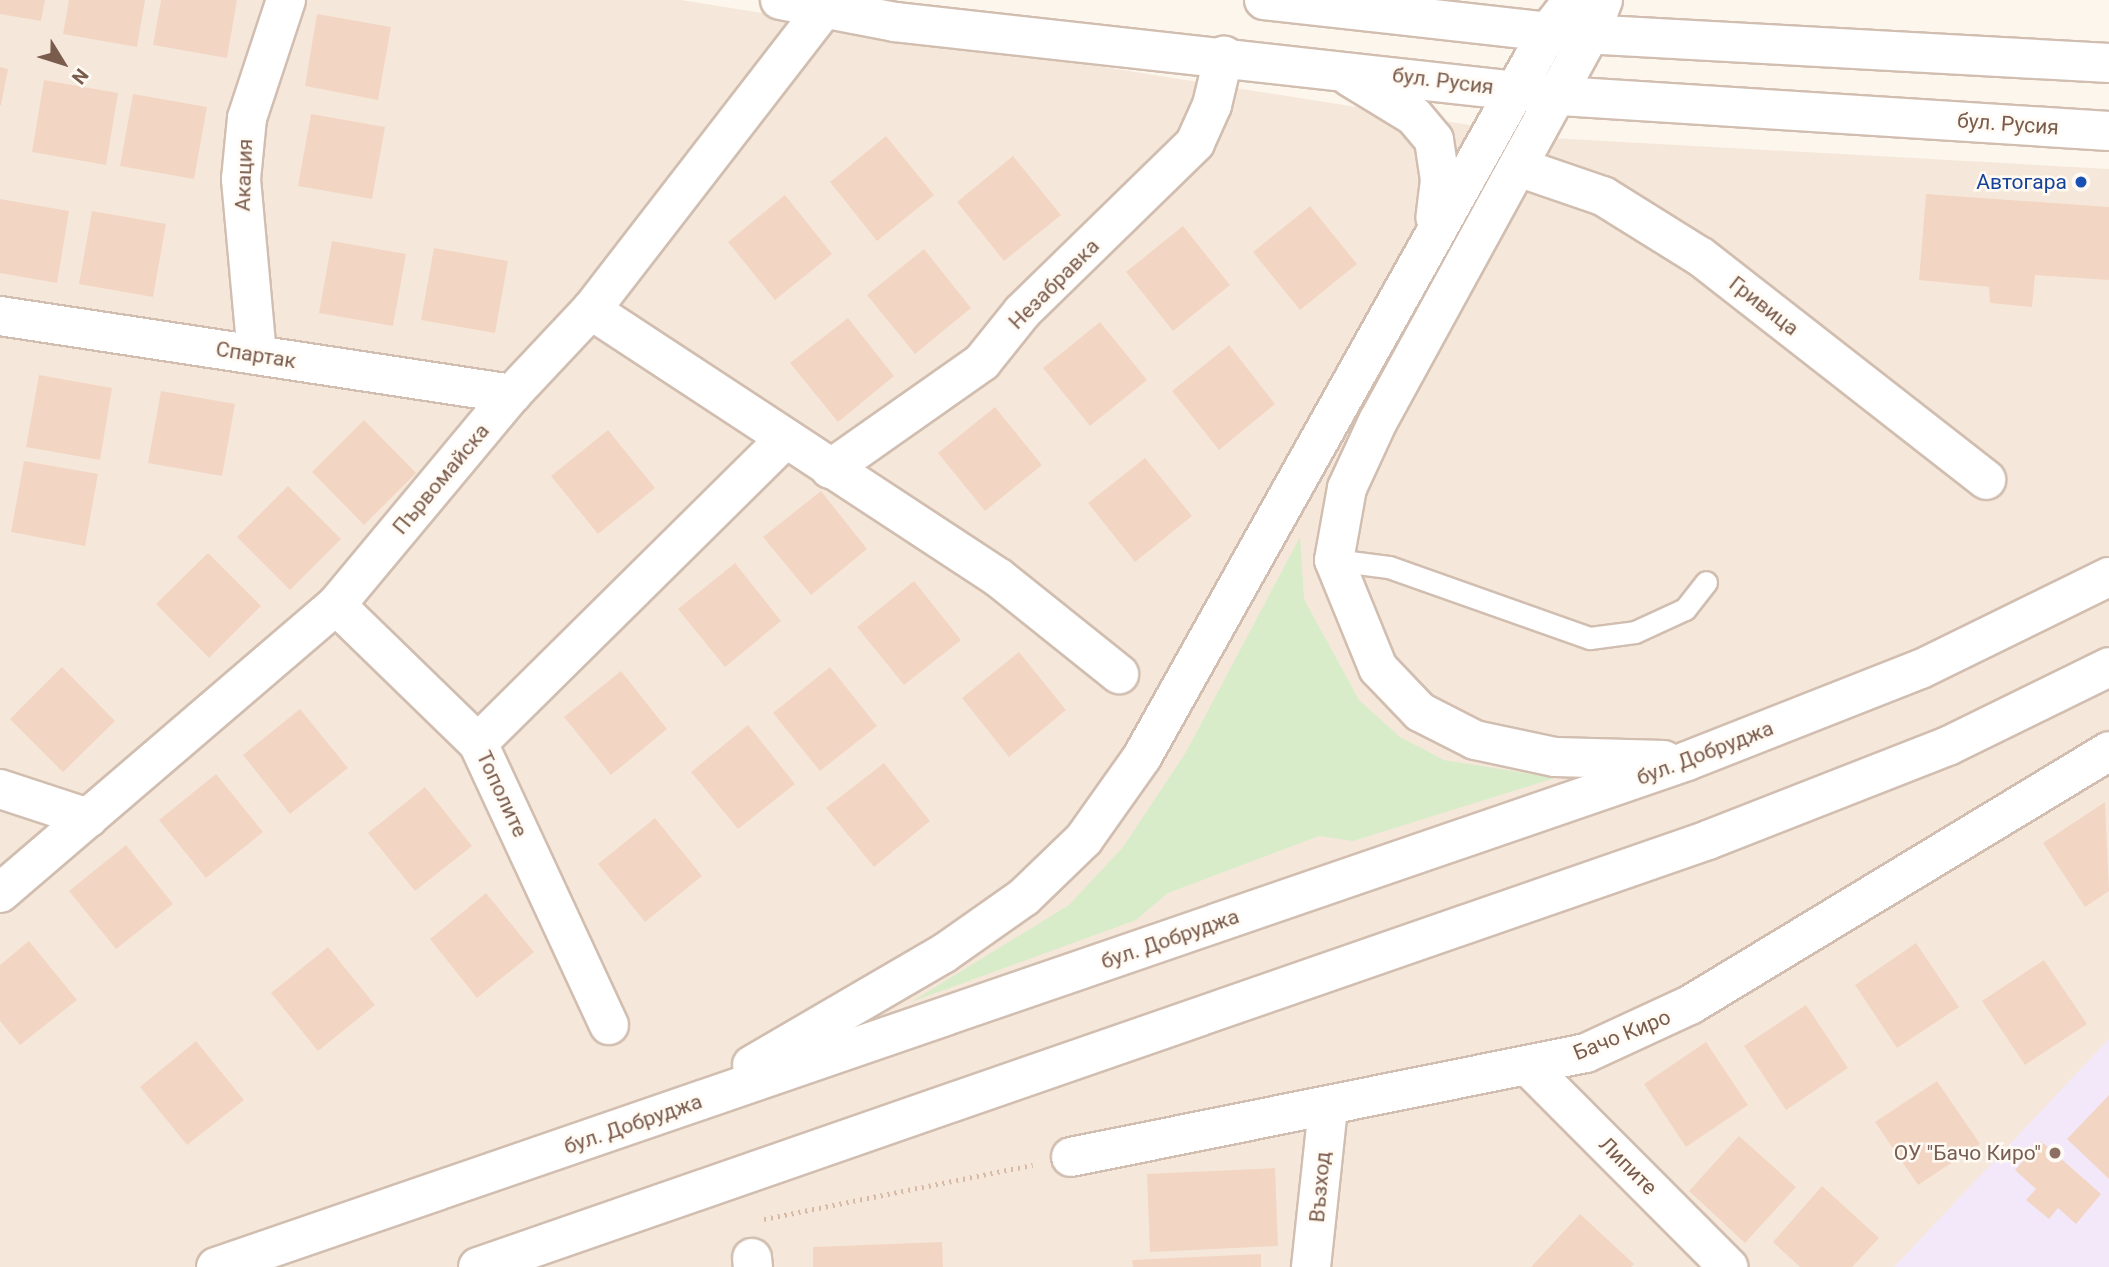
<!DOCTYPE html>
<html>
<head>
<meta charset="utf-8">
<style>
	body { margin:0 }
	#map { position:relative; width:2109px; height:1267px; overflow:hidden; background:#fdf6ec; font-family:Roboto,sans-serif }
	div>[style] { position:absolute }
	.residential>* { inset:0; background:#f5e8da }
	.education>* { inset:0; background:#f3e8fa }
	.green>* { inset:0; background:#d8ecc9 }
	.building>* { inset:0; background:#f3d5c3 }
	.path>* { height:4.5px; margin-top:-2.25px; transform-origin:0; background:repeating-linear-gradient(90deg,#d9b8a5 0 2px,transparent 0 7px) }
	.roads { filter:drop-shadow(2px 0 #d1beb0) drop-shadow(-2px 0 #d1beb0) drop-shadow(0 2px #d1beb0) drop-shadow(0 -2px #d1beb0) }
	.service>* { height:21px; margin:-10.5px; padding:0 10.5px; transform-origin:10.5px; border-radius:10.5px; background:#fff }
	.minor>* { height:38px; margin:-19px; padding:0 19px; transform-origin:19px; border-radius:19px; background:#fff }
	.secondary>* { height:38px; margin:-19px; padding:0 19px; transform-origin:19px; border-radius:19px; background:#fff }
	.dots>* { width:19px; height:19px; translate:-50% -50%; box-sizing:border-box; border:4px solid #fffaf3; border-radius:50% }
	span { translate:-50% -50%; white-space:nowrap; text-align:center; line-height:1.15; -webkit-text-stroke:5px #fffaf3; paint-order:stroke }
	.street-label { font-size:21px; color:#7a5c4d }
	.transit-label { font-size:21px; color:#164399 }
	.right { translate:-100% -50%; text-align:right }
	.education-label { font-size:21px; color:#785e54 }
	.north { position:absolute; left:28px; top:28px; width:70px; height:70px; -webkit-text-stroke:5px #fffaf3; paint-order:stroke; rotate:128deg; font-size:19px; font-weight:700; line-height:28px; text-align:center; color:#7a5c4d }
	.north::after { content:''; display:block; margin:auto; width:24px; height:32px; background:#7a5c4d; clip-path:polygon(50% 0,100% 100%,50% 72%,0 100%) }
</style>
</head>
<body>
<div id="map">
	<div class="residential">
		<i style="clip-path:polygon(0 0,681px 0,1552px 138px,2109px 169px,2109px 1267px,0 1267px)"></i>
	</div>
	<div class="education">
		<i style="clip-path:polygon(2109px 1039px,2109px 1267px,1894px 1267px)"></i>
	</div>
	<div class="green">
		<i style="clip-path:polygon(1300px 537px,1304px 599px,1359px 700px,1400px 737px,1444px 760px,1555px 778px,1353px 841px,1319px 836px,1168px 893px,1136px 920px,911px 1002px,1069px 905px,1123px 847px,1186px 752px)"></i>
	</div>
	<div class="building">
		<i style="clip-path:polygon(0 0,45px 0,41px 21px,0 14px)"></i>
		<i style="clip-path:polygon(69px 0,145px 0,137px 47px,63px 34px)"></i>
		<i style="clip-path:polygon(161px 0,237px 0,227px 58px,153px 45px)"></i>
		<i style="clip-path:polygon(317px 14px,391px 27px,378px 100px,305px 86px)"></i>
		<i style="clip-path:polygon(0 67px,8px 69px,1px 105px,0 105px)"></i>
		<i style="clip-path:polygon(44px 80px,118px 93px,106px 165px,32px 152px)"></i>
		<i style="clip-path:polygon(133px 94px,207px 107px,194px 179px,120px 166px)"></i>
		<i style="clip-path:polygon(311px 114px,385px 127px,372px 199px,298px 186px)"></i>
		<i style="clip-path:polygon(886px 136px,934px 195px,877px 241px,830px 182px)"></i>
		<i style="clip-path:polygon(1013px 156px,1061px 215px,1004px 261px,957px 202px)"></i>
		<i style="clip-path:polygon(1926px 194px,2109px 207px,2109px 280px,2035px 275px,2032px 307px,1990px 303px,1989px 287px,1919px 280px)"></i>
		<i style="clip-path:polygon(785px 195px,832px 254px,775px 300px,728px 242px)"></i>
		<i style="clip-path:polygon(0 199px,69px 211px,57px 283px,0 273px)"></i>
		<i style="clip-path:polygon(1310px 206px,1357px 264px,1300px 310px,1253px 252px)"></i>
		<i style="clip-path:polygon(92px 211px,166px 224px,153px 297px,79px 284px)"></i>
		<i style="clip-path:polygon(1183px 226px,1230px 285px,1173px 331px,1126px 272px)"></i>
		<i style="clip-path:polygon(332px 241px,406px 254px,393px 326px,319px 313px)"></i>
		<i style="clip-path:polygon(434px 248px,508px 261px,495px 333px,421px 320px)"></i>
		<i style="clip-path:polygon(924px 249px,971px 308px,915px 354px,867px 295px)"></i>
		<i style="clip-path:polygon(848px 318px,894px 376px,838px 422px,790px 363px)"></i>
		<i style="clip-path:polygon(1100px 322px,1147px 380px,1090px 426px,1043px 368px)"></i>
		<i style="clip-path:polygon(1229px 345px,1275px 404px,1219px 450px,1172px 391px)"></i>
		<i style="clip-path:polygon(39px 375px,112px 388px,100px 460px,26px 447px)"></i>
		<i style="clip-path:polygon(161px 391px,235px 404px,222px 476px,148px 463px)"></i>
		<i style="clip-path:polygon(995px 407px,1042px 465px,985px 511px,938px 453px)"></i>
		<i style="clip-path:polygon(364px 420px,416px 473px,364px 525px,312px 472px)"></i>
		<i style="clip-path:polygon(608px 430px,655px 488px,598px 534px,551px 476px)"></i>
		<i style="clip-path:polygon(1145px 458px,1192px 516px,1135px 562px,1088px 503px)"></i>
		<i style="clip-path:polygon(24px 461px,98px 474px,85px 546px,11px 532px)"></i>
		<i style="clip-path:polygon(288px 486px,341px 539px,290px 590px,237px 537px)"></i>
		<i style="clip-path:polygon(821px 491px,867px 549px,811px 595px,763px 537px)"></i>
		<i style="clip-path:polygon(208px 553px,261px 606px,209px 658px,156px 604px)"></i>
		<i style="clip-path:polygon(735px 563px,781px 621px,725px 667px,678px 609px)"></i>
		<i style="clip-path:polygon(914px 581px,961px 640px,904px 685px,857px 627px)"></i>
		<i style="clip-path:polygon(1019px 652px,1066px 710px,1009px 757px,962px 698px)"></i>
		<i style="clip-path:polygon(62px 667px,115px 721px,63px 772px,10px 719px)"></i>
		<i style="clip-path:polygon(830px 667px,877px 726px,820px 771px,773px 713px)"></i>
		<i style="clip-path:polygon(621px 671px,667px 729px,611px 775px,564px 717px)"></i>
		<i style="clip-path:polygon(300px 709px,348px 768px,290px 814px,243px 755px)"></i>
		<i style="clip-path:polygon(748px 725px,795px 784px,738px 829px,691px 772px)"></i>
		<i style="clip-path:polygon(884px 763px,930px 821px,874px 867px,826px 808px)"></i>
		<i style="clip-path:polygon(216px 774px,263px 832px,206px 878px,159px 820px)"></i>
		<i style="clip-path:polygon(425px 787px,472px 846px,415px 891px,368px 833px)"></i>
		<i style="clip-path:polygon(2105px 802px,2109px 891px,2085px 907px,2043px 843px)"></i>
		<i style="clip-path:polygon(655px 818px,702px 876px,645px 922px,598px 864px)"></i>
		<i style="clip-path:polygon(126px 845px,173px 904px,116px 949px,69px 891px)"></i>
		<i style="clip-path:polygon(486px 893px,534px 952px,477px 998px,430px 939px)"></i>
		<i style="clip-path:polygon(29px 941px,77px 1000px,20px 1045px,0 1021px,0 965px)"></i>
		<i style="clip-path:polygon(1916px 943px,1959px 1007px,1897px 1048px,1855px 985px)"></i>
		<i style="clip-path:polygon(328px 947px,375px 1005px,318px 1051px,271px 993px)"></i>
		<i style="clip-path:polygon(2044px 960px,2087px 1024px,2025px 1065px,1982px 1001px)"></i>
		<i style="clip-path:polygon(1806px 1005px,1848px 1068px,1786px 1110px,1744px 1046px)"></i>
		<i style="clip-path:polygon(196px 1041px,244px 1100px,187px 1145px,140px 1087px)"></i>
		<i style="clip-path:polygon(1706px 1042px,1748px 1105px,1686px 1147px,1644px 1084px)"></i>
		<i style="clip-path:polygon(1937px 1081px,1980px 1144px,1918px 1185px,1875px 1122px)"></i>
		<i style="clip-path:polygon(2109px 1095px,2109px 1179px,2067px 1139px)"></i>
		<i style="clip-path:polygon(1739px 1136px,1796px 1187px,1745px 1243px,1689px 1191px)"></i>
		<i style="clip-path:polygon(2041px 1141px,2101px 1194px,2076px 1224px,2058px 1208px,2049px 1219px,2026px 1200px,2036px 1189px,2015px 1170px)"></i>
		<i style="clip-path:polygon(1275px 1168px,1278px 1246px,1150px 1252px,1147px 1174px)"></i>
		<i style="clip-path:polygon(1822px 1186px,1879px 1238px,1852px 1267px,1800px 1267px,1773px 1242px)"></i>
		<i style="clip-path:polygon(1580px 1214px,1634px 1264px,1631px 1267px,1531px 1267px)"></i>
		<i style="clip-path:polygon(942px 1242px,943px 1267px,813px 1267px,813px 1247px)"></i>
		<i style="clip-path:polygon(1261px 1254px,1261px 1267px,1133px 1267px,1132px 1260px)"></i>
	</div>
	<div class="path">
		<i style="left:764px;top:1219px;width:274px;rotate:-11.4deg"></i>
	</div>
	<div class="roads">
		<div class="service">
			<i style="left:1334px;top:560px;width:55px;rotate:7.3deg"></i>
			<i style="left:1389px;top:567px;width:213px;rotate:19.5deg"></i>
			<i style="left:1590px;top:638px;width:45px;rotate:-7.6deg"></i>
			<i style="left:1635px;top:632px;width:55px;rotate:-24.7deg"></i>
			<i style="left:1685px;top:609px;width:34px;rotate:-52deg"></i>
		</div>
		<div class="minor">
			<i style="left:1548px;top:32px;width:41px;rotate:-52deg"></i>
			<i style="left:1590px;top:34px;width:36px;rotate:-69deg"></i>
			<i style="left:1521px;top:168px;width:87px;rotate:18.9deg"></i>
			<i style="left:1603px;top:196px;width:115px;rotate:31.9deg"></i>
			<i style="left:1701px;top:257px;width:362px;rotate:38deg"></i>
			<i style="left:591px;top:310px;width:488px;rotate:33.3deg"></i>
			<i style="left:999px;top:578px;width:154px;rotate:38.7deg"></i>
			<i style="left:0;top:316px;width:518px;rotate:8.66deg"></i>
			<i style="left:257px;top:355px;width:177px;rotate:-95.2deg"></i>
			<i style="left:241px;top:179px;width:61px;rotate:-84.4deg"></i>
			<i style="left:247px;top:118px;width:124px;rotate:-71.7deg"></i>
			<i style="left:830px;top:469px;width:186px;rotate:-35.1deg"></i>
			<i style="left:982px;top:362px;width:64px;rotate:-51.3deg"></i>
			<i style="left:1022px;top:312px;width:242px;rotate:-44.3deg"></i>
			<i style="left:1195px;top:143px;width:42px;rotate:-65.9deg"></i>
			<i style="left:1212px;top:105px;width:51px;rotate:-76.5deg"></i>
			<i style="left:336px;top:605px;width:198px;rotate:44.2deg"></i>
			<i style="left:478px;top:743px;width:311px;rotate:65.1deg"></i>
			<i style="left:478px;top:743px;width:432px;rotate:-44.7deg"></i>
			<i style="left:0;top:789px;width:93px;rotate:18.2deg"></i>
			<i style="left:0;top:893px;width:443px;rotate:-40.6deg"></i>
			<i style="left:336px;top:605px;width:275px;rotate:-50.2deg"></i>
			<i style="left:512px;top:394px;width:115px;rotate:-46.8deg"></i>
			<i style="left:591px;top:310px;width:381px;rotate:-52.3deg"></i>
			<i style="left:1528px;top:1066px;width:284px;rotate:45.1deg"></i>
			<i style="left:1071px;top:1157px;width:525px;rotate:-11.42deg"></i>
			<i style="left:1586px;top:1053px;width:115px;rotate:-24.8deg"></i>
			<i style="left:1690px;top:1005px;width:490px;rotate:-31.2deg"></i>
			<i style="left:752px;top:1258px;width:9px;rotate:84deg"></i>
			<i style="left:1311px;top:1267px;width:161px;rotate:-83.9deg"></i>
		</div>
		<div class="secondary">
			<i style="left:780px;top:0;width:117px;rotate:10.8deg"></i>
			<i style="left:895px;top:22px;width:670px;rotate:6.34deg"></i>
			<i style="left:1561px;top:96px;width:549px;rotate:3.65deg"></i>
			<i style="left:1264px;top:0;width:286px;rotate:6.4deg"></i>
			<i style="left:1548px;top:32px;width:562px;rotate:3.16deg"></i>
			<i style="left:1590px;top:34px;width:441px;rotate:118.7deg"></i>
			<i style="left:1378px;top:421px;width:74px;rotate:114.8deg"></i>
			<i style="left:1347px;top:488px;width:73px;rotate:100.2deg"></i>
			<i style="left:1334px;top:560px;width:117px;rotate:67.8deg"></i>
			<i style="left:1378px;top:668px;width:61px;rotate:46.3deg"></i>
			<i style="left:1420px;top:712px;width:62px;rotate:27deg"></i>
			<i style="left:1475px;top:740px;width:82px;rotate:12deg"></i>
			<i style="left:1555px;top:757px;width:109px;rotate:1.6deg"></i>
			<i style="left:1350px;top:77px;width:75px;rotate:31.4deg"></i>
			<i style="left:1414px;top:116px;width:31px;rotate:50deg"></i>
			<i style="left:1434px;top:140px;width:40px;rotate:81.5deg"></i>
			<i style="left:1440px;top:180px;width:38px;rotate:97deg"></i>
			<i style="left:752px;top:1065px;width:221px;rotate:-30.2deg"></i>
			<i style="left:943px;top:954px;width:99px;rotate:-35.1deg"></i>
			<i style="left:1024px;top:897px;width:83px;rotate:-44deg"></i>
			<i style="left:1084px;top:839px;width:100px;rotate:-54.7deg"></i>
			<i style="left:1142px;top:757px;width:831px;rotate:-60.75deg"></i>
			<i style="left:216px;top:1267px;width:1556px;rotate:-18.98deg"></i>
			<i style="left:1687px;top:761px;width:251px;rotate:-21.5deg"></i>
			<i style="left:1921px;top:669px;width:209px;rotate:-26.1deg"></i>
			<i style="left:478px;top:1267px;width:1302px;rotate:-19.14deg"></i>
			<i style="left:1708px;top:840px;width:258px;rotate:-21.4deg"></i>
			<i style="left:1948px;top:746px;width:179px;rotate:-26.1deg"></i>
		</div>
	</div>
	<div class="dots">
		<i style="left:2081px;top:182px;background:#1a4fb4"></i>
		<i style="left:2055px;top:1153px;background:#8d6e63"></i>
	</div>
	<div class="street-label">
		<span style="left:1443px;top:81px;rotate:7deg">бул. Русия</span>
		<span style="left:2008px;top:124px;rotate:4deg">бул. Русия</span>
		<span style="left:244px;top:175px;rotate:-88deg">Акация</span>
		<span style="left:1054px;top:284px;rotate:-45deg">Незабравка</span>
		<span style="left:1764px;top:306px;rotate:38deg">Гривица</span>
		<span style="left:256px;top:355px;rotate:9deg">Спартак</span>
		<span style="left:441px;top:479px;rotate:-50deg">Първомайска</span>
		<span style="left:1705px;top:753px;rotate:-21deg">бул. Добруджа</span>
		<span style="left:502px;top:794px;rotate:65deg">Тополите</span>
		<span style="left:1170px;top:939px;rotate:-19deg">бул. Добруджа</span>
		<span style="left:1622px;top:1035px;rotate:-22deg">Бачо Киро</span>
		<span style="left:633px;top:1124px;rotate:-19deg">бул. Добруджа</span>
		<span style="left:1628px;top:1166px;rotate:45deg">Липите</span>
		<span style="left:1320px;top:1187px;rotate:-85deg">Възход</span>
	</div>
	<div class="transit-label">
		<span class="right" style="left:2067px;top:182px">Aвтогара</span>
	</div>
	<div class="education-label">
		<span class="right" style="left:2041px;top:1153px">ОУ "Бачо Киро"</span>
	</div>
	<div class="north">N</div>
</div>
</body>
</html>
